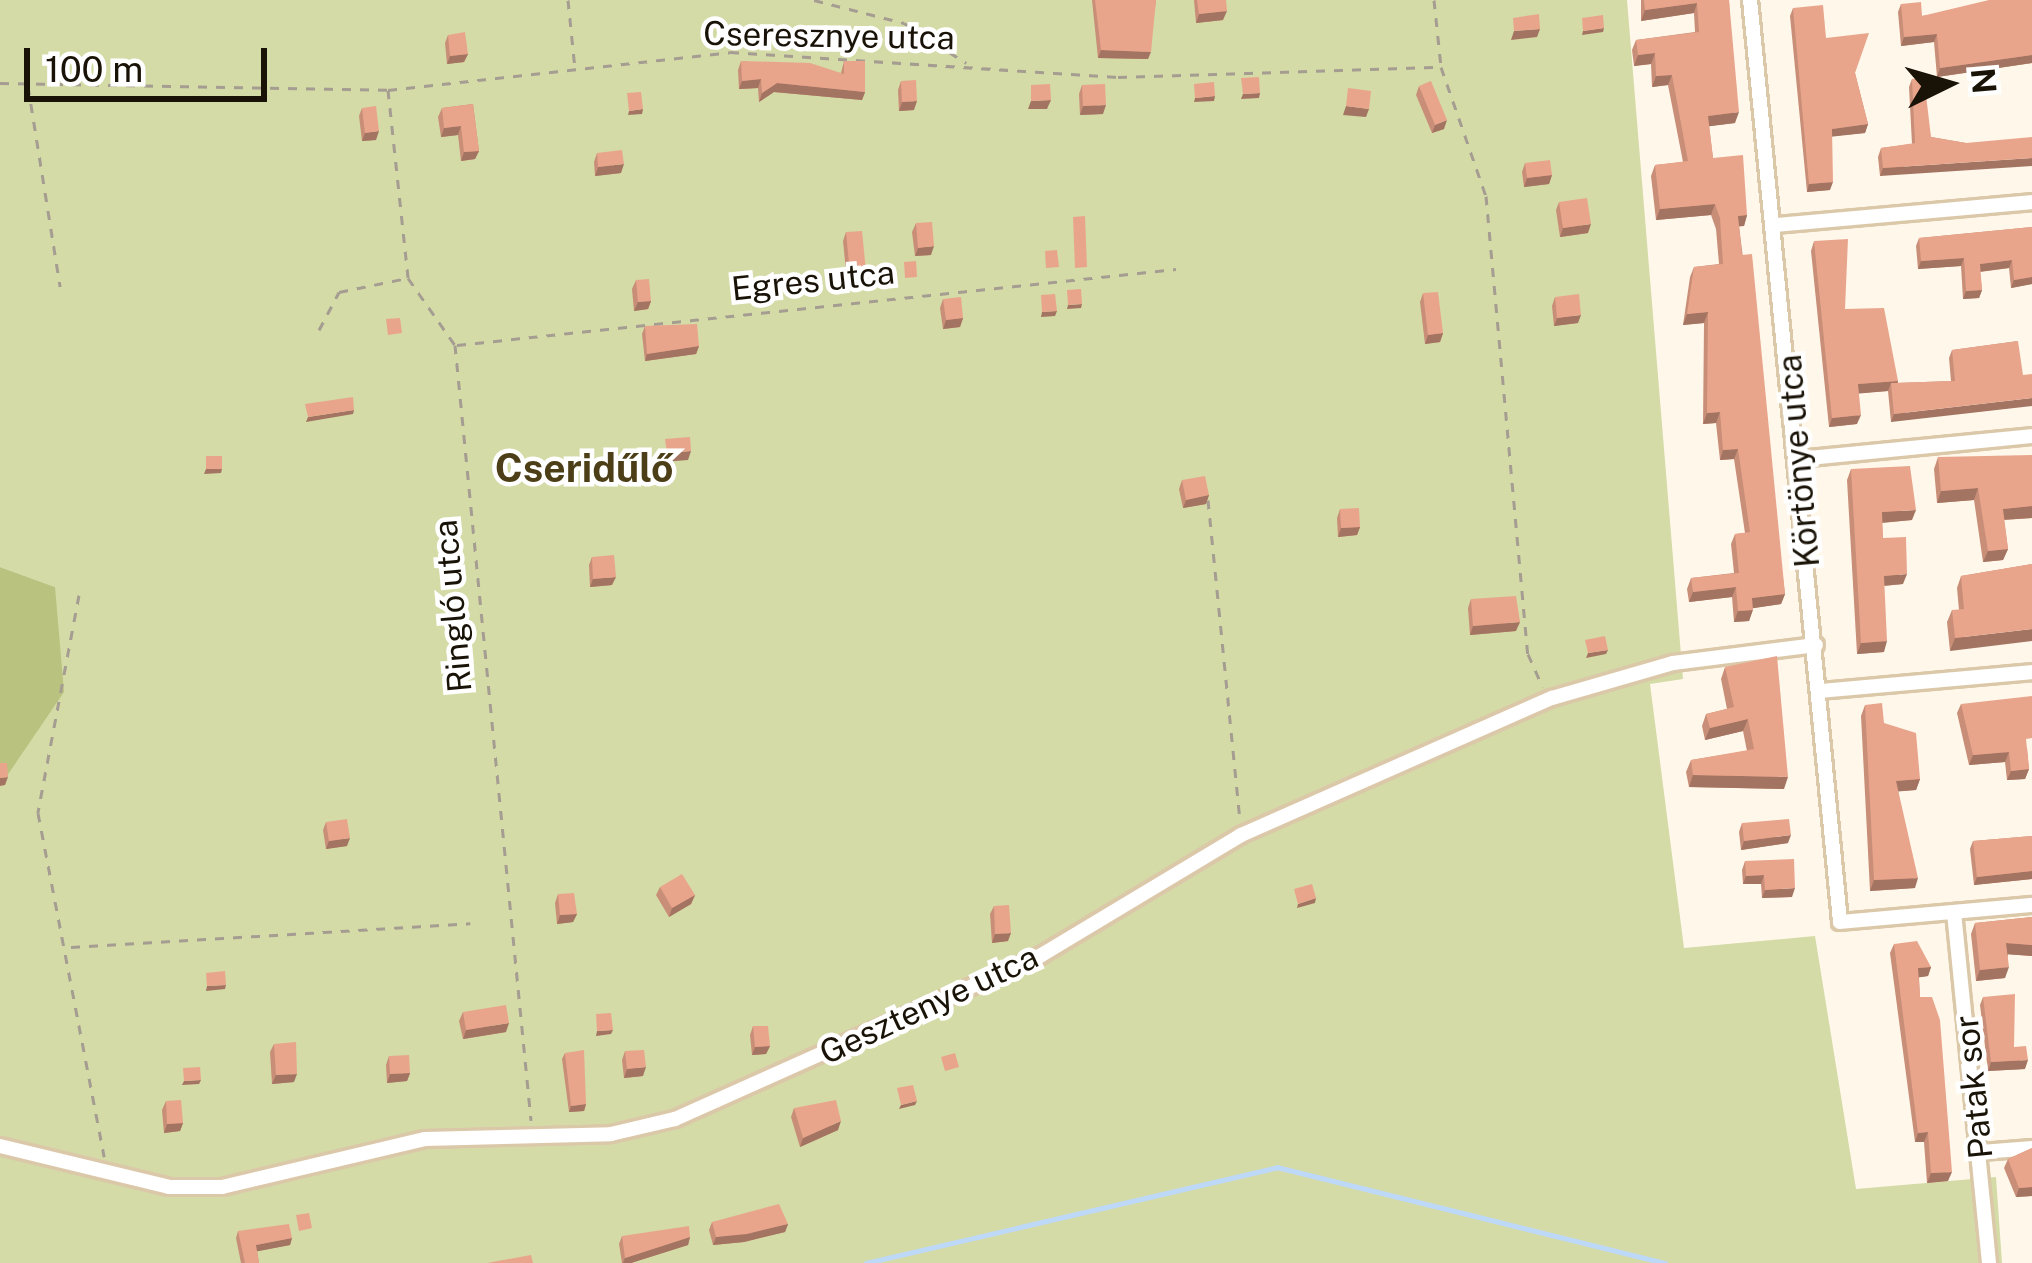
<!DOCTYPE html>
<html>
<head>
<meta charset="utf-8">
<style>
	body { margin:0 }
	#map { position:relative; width:2032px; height:1263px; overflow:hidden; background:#fff7ea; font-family:"Public Sans",sans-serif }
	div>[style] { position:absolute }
	.green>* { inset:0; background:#d4dba6 }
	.forest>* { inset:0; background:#b9c27f }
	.stream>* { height:4.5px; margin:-2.25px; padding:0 2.25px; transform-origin:2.25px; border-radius:2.25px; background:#bed8f8 }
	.path>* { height:3px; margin-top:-1.5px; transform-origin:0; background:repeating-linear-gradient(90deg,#a59d91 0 9px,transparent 0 18px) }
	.roads { filter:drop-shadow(3px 0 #dbc8a9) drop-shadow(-3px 0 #dbc8a9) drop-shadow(0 3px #dbc8a9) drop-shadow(0 -3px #dbc8a9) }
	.minor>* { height:14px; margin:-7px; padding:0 7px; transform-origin:7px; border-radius:7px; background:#fff }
	.wall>* { inset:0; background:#c88e78 }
	.shaded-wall>* { inset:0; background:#a37462 }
	.building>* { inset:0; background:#e9a58c }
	span { translate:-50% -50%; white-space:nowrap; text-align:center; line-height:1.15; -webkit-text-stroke:9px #fff; paint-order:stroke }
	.street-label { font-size:33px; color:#191207 }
	.quarter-label { font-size:39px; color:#4c3e16; font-weight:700 }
	.north { position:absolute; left:1888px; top:24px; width:120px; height:120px; -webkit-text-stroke:9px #fff; paint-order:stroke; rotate:85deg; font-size:33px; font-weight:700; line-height:48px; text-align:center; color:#191207 }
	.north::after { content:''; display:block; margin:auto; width:42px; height:54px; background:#191207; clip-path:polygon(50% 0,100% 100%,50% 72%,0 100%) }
	.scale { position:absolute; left:24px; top:48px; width:243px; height:54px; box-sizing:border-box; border:6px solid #191207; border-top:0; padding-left:15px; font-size:36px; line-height:42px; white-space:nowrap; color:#191207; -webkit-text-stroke:9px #fff; paint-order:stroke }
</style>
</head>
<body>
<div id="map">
	<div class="green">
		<i style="clip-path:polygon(0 0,1627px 0,1683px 679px,1650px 684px,1684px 948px,1815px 936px,1856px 1189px,1996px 1177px,2002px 1263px,0 1263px,0 786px,55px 587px,0 567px)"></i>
	</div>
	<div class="forest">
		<i style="clip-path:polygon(0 567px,55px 587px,64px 692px,0 786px)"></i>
	</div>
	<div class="stream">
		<i style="left:866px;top:1263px;width:422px;rotate:-13.1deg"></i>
		<i style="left:1277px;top:1167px;width:400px;rotate:13.9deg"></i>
	</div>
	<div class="path">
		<i style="left:568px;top:0;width:69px;rotate:84.2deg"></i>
		<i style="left:814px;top:0;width:93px;rotate:14.3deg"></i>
		<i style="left:904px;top:23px;width:74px;rotate:32.8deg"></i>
		<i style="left:1434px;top:0;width:67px;rotate:84deg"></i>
		<i style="left:1441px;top:67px;width:137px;rotate:70.8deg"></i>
		<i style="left:1486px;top:196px;width:460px;rotate:84.8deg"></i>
		<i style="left:1528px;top:654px;width:36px;rotate:66deg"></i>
		<i style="left:0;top:83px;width:388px;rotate:1deg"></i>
		<i style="left:388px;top:90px;width:344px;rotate:-6.3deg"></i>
		<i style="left:730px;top:52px;width:389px;rotate:3.7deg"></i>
		<i style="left:1118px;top:77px;width:323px;rotate:-1.8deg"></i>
		<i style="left:28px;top:86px;width:203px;rotate:80.9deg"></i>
		<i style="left:388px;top:90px;width:189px;rotate:83.9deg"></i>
		<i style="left:408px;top:278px;width:82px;rotate:55deg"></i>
		<i style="left:455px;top:345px;width:779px;rotate:84.4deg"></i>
		<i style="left:319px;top:330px;width:43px;rotate:-62.2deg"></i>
		<i style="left:339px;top:292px;width:69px;rotate:-11.6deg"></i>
		<i style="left:457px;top:345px;width:723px;rotate:-6.03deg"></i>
		<i style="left:1208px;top:500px;width:323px;rotate:84.3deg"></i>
		<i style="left:79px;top:595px;width:222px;rotate:100.7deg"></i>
		<i style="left:38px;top:813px;width:350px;rotate:79.1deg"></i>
		<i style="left:71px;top:947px;width:400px;rotate:-3.4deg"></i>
	</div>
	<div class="roads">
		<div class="minor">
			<i style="left:1750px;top:0;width:926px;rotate:84.42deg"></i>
			<i style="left:1840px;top:922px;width:193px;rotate:-5.1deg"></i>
			<i style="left:1776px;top:225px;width:257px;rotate:-5.1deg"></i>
			<i style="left:1798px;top:459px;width:235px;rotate:-5.6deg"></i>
			<i style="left:1820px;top:691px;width:213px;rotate:-5.1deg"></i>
			<i style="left:1954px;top:912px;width:353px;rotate:84.3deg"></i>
			<i style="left:0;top:1146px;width:174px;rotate:13.6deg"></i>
			<i style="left:169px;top:1187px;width:53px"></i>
			<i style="left:222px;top:1187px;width:209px;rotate:-13.3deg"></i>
			<i style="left:425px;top:1139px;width:186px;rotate:-1.5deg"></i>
			<i style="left:611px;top:1134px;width:66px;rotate:-13.2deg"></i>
			<i style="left:675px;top:1119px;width:400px;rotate:-24.1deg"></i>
			<i style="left:1040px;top:956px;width:235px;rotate:-31deg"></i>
			<i style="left:1241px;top:835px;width:340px;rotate:-23.8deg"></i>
			<i style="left:1552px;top:698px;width:126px;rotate:-16.1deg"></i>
			<i style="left:1673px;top:663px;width:144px;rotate:-7.2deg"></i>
			<i style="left:1982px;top:1152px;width:50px;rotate:-4.6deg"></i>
		</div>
	</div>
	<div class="wall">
		<i style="clip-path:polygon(1092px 0,1156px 0,1148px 59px,1098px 58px)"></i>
		<i style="clip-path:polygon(1194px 0,1226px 0,1223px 20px,1196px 23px)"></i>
		<i style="clip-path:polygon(1641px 0,1729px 0,1735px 123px,1709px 126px,1713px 158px,1747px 215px,1744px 226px,1739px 226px,1785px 594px,1781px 604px,1753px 608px,1749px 621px,1734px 622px,1732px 597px,1689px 602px,1687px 589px,1691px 578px,1734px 573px,1731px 544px,1735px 534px,1745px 533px,1734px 459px,1720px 460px,1716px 423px,1703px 424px,1704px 323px,1683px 325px,1690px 277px,1694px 267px,1719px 264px,1716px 229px,1711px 215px,1656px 220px,1651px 176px,1655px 165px,1683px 162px,1668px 85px,1652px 87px,1651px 64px,1634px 66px,1632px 50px,1636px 40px,1695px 32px,1694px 13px,1641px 21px)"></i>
		<i style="clip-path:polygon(2032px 0,2032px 63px,1937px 77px,1934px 42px,1901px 46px,1898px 12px,1901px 4px,1922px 16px)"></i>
		<i style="clip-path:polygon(1793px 8px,1826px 38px,1855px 73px,1868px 124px,1865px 133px,1832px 136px,1830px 190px,1807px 192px,1790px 16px)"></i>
		<i style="clip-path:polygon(448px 35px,468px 54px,464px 62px,447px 64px,445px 43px)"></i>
		<i style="clip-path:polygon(741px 61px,841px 73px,844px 61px,865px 92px,862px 100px,774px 92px,759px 102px,758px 88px,739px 89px,738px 70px)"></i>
		<i style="clip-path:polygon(1912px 79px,1931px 137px,1966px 143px,1880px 176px,1878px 157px,1881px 148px,1912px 144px,1909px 87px)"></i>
		<i style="clip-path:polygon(901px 81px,914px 110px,899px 111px,898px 90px)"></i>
		<i style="clip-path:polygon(1082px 85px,1103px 114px,1080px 115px,1079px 94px)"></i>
		<i style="clip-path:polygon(1419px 86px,1444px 129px,1432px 133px,1416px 95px)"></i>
		<i style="clip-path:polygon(473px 104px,479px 151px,475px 159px,461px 161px,458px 135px,441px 137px,438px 117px,442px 108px)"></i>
		<i style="clip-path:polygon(362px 108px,376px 140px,362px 141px,359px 116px)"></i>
		<i style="clip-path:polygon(597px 153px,621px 173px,595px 176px,594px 162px)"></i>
		<i style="clip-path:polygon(1525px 163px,1552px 175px,1549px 184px,1524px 187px,1522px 172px)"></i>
		<i style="clip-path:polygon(1559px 202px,1588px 233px,1560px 237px,1556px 210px)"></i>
		<i style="clip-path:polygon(916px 223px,931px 255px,915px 256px,912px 232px)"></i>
		<i style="clip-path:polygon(2032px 227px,2032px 284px,2011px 288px,2009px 268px,1980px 272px,1982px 290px,1979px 298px,1963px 299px,1961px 266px,1918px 269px,1916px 246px,1919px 238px)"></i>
		<i style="clip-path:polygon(846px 232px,866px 271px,863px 280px,847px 281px,843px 241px)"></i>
		<i style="clip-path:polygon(1814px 241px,1845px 309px,1898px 381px,1898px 383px,1951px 381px,1949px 358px,1952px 350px,2018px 341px,1891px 422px,1888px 391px,1859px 393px,1857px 424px,1829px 427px,1811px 251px)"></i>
		<i style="clip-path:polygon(636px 280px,651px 301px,648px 309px,634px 311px,632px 289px)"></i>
		<i style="clip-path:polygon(1423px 293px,1443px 333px,1440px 342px,1425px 344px,1420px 302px)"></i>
		<i style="clip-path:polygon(1555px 297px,1578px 323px,1554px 326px,1552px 306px)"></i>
		<i style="clip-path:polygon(943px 299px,963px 318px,960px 327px,943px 329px,940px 308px)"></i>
		<i style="clip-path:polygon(645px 326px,699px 346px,696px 354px,645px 361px,642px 334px)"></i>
		<i style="clip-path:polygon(1938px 457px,2032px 506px,2032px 518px,2004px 520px,2008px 549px,2003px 560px,1983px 562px,1974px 500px,1937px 503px,1934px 469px)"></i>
		<i style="clip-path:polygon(1851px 469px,1912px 520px,1882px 523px,1883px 538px,1903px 584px,1884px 586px,1884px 652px,1857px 654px,1847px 480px)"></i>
		<i style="clip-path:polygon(1182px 480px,1209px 495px,1206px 504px,1183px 508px,1179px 489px)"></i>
		<i style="clip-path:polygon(1340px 509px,1360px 527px,1357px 535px,1338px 537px,1337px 518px)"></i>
		<i style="clip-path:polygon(592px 557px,612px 585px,590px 587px,589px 565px)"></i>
		<i style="clip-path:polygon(2032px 564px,1950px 651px,1947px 622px,1952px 610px,1959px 610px,1957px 588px,1961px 576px)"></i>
		<i style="clip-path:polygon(1471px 599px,1516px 631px,1470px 635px,1468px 608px)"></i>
		<i style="clip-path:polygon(1725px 667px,1784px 789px,1689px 787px,1686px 772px,1691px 760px,1747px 751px,1743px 731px,1705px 740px,1702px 726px,1706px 714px,1727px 709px,1721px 679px)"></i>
		<i style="clip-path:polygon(1961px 704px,2027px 748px,2029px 769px,2025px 779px,2007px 780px,2005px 762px,1969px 765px,1957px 713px)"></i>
		<i style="clip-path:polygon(1865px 705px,1884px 723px,1920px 779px,1916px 790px,1898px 791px,1915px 888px,1870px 891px,1861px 716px)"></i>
		<i style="clip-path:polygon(326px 822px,347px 846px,326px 849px,323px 830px)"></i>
		<i style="clip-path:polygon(1742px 823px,1788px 843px,1741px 850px,1739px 832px)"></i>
		<i style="clip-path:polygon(2032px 836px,2032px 879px,1974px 885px,1970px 849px,1973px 841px)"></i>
		<i style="clip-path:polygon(1745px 861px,1792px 897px,1762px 898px,1761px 884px,1743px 884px,1742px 870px)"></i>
		<i style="clip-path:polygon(660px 887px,695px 895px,691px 904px,669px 917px,656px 895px)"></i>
		<i style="clip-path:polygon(558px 894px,577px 914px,573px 922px,557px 924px,555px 903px)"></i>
		<i style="clip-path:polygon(994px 906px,1008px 941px,992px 943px,990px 914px)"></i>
		<i style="clip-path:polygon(2032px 917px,2032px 956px,2008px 954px,2005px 978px,1976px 981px,1971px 934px,1975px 923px)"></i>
		<i style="clip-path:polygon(1894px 944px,1931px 967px,1928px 976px,1919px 977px,1920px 997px,1948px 1181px,1927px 1183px,1924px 1142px,1915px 1142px,1890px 953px)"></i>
		<i style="clip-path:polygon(1983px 997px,2014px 1047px,2025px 1069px,1988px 1071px,1980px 1005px)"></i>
		<i style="clip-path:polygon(463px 1012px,506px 1032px,463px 1039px,459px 1021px)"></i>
		<i style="clip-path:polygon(753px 1026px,770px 1046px,766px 1054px,752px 1055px,750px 1035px)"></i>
		<i style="clip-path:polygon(274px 1044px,294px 1082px,272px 1084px,270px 1052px)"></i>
		<i style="clip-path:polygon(625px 1051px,643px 1076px,624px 1078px,622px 1060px)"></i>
		<i style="clip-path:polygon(565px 1053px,586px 1104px,584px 1111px,569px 1112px,562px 1059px)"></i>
		<i style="clip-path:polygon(389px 1056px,410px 1073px,407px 1081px,387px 1083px,386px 1065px)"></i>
		<i style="clip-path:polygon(166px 1101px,183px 1123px,180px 1131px,164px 1133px,162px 1110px)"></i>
		<i style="clip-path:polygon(794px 1108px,838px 1130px,800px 1147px,791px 1117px)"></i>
		<i style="clip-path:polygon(2032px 1148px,2032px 1196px,2016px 1197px,2004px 1168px,2008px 1159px)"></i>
		<i style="clip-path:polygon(712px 1222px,788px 1224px,785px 1232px,744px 1242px,713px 1245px,709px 1230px)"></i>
		<i style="clip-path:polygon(238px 1231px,292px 1238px,290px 1245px,257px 1251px,259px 1263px,241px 1263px,236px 1238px)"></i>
		<i style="clip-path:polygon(622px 1236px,690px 1237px,688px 1245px,631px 1263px,622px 1263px,619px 1244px)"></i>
	</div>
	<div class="shaded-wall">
		<i style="clip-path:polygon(1697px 3px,1694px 13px,1641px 21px,1645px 10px)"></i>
		<i style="clip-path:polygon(1227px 11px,1223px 20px,1196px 23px,1199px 14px)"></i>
		<i style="clip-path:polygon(1604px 28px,1603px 32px,1582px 35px,1583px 31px)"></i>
		<i style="clip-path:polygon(1540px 29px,1537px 37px,1511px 40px,1514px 31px)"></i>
		<i style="clip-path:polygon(1937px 34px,1934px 42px,1901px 46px,1904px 37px)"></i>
		<i style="clip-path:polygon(1101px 50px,1151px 52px,1148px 59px,1098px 58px)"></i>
		<i style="clip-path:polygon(1655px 53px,1651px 64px,1634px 66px,1638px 55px)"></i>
		<i style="clip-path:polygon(468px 54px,464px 62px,447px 64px,450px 56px)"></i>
		<i style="clip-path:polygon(2032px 55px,2032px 63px,1937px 77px,1940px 68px)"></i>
		<i style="clip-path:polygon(1672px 75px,1668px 85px,1652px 87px,1656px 76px)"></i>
		<i style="clip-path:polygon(761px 79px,758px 88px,739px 89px,742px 81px)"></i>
		<i style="clip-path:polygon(777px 83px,865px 92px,862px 100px,774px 92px,759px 102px,762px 93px)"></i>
		<i style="clip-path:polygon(1260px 93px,1259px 98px,1241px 99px,1243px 94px)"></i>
		<i style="clip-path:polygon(1215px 96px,1214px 101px,1194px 102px,1195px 98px)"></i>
		<i style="clip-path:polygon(1051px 100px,1047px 109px,1028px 109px,1031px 101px)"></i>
		<i style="clip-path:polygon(917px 101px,914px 110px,899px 111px,902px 102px)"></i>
		<i style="clip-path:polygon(1106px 105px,1103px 114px,1080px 115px,1083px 106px)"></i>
		<i style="clip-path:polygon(1346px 106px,1369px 109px,1366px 117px,1343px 115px)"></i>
		<i style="clip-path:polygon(643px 109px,642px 114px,628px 115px,629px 111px)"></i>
		<i style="clip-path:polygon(1739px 112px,1735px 123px,1704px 127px,1708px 116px)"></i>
		<i style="clip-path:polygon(1447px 120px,1444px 129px,1432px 133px,1435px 125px)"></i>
		<i style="clip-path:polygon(1868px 124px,1865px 133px,1829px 137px,1832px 129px)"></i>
		<i style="clip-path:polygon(461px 126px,458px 135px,441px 137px,444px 128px)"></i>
		<i style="clip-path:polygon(379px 131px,376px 140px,362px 141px,365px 133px)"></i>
		<i style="clip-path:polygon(479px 151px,475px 159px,461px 161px,464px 152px)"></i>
		<i style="clip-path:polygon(2032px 158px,2032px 166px,1880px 176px,1883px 168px)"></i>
		<i style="clip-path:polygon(624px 164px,621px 173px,595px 176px,598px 167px)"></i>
		<i style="clip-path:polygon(1552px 175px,1549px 184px,1524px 187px,1527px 178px)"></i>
		<i style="clip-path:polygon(1833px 182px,1830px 190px,1807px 192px,1809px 184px)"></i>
		<i style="clip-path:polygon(1715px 204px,1711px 215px,1656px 220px,1660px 209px)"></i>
		<i style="clip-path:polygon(1747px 215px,1744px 226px,1734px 227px,1738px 216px)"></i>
		<i style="clip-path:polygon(1591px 224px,1588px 233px,1560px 237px,1563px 228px)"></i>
		<i style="clip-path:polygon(934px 246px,931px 255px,915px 256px,918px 248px)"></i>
		<i style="clip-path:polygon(1964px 258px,1961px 266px,1918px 269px,1921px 261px)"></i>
		<i style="clip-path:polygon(2012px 260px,2009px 268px,1977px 272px,1980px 264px)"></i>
		<i style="clip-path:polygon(866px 271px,863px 280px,847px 281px,850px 273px)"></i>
		<i style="clip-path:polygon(2032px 277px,2032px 284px,2011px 288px,2014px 280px)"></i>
		<i style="clip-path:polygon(1982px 290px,1979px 298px,1963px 299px,1966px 291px)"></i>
		<i style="clip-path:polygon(651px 301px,648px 309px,634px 311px,638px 302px)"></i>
		<i style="clip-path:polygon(1082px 304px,1081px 308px,1067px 309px,1068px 305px)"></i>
		<i style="clip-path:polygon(1057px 311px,1055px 316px,1041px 317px,1042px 312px)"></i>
		<i style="clip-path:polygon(1708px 312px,1704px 323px,1683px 325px,1687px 314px)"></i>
		<i style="clip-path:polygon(1581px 315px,1578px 323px,1554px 326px,1557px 318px)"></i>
		<i style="clip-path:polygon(963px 318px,960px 327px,943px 329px,946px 320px)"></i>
		<i style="clip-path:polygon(1443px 333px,1440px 342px,1425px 344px,1428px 335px)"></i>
		<i style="clip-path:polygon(699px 346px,696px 354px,645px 361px,647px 354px)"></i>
		<i style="clip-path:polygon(1898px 381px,1895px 390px,1891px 383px,1888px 391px,1854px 394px,1858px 384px)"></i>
		<i style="clip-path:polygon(2032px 398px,2032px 406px,1891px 422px,1894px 414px)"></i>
		<i style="clip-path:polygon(354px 410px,353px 414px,306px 422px,308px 417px)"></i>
		<i style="clip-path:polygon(1720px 412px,1716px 423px,1703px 424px,1707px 413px)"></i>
		<i style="clip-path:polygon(1861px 415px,1857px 424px,1829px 427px,1832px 418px)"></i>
		<i style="clip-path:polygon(1738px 449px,1734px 459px,1720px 460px,1723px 450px)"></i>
		<i style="clip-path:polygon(691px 451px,688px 460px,663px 462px,667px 453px)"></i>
		<i style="clip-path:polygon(206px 469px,222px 469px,221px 473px,204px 474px)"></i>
		<i style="clip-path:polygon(1978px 488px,1974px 500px,1937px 503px,1941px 491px)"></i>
		<i style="clip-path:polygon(1209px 495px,1206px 504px,1183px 508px,1186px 500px)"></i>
		<i style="clip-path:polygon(2032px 506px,2032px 518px,1999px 520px,2003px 509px)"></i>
		<i style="clip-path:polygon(1916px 510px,1912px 520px,1878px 523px,1882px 512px)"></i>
		<i style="clip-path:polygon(1360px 527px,1357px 535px,1338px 537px,1341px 528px)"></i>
		<i style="clip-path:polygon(2008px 549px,2003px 560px,1983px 562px,1988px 551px)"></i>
		<i style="clip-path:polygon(1907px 574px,1903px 584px,1880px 586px,1884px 576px)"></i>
		<i style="clip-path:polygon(616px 577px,612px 585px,590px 587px,593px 579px)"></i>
		<i style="clip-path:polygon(1736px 587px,1732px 597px,1689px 602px,1693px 592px)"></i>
		<i style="clip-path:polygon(1785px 594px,1781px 604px,1748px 609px,1752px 598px)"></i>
		<i style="clip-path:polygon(1753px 610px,1749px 621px,1734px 622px,1738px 611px)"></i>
		<i style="clip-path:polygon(1520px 622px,1516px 631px,1470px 635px,1473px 626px)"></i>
		<i style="clip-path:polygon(2032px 629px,2032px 641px,1950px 651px,1955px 638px)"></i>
		<i style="clip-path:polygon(1887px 641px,1884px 652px,1857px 654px,1861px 643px)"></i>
		<i style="clip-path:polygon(1608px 650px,1606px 654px,1586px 658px,1588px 653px)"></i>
		<i style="clip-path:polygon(1748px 719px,1743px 731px,1705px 740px,1710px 728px)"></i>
		<i style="clip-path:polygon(2009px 752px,2005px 762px,1969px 765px,1973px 755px)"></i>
		<i style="clip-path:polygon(2029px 769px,2025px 779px,2007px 780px,2011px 771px)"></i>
		<i style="clip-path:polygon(1693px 775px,1788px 777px,1784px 789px,1689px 787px)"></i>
		<i style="clip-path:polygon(8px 777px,5px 785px,0 786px,0 778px)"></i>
		<i style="clip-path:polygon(1920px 779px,1916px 790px,1892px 792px,1896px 781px)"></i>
		<i style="clip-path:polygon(1791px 835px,1788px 843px,1741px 850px,1744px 841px)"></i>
		<i style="clip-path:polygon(350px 838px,347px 846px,326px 849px,329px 841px)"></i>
		<i style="clip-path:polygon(2032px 871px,2032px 879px,1974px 885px,1977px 877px)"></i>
		<i style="clip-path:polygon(1764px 875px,1761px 884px,1743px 884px,1746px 876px)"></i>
		<i style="clip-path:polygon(1918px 878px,1915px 888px,1870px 891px,1874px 880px)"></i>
		<i style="clip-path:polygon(1795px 888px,1792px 897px,1762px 898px,1765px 890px)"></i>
		<i style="clip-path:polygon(695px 895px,691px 904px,669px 917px,672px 908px)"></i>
		<i style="clip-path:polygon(1316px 898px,1315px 903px,1297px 908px,1298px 904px)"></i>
		<i style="clip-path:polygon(577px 914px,573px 922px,557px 924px,560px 915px)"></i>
		<i style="clip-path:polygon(1011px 933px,1008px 941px,992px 943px,995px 934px)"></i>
		<i style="clip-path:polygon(2006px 943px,2032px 945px,2032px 956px,2003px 954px)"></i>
		<i style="clip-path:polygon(1931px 967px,1928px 976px,1915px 978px,1918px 968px)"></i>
		<i style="clip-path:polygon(2009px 967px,2005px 978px,1976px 981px,1980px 970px)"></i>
		<i style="clip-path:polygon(226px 985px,225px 989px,206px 991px,207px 986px)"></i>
		<i style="clip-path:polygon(509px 1023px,506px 1032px,463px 1039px,466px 1030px)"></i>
		<i style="clip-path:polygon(613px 1030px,611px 1034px,596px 1036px,597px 1031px)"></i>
		<i style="clip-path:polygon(770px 1046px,766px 1054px,752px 1055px,755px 1047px)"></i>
		<i style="clip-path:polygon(2028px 1060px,2025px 1069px,1988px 1071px,1991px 1062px)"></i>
		<i style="clip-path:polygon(646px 1067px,643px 1076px,624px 1078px,627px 1069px)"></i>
		<i style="clip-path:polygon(410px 1073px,407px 1081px,387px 1083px,390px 1074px)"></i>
		<i style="clip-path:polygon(297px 1074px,294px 1082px,272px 1084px,276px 1075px)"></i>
		<i style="clip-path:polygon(201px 1080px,199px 1084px,182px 1085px,184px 1081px)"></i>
		<i style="clip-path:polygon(917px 1101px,915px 1105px,899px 1109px,901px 1105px)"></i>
		<i style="clip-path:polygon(586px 1104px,584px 1111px,569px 1112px,571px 1106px)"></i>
		<i style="clip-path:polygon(841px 1121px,838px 1130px,800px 1147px,803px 1138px)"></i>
		<i style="clip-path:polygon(183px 1123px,180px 1131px,164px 1133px,167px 1124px)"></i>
		<i style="clip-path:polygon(1928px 1132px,1924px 1142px,1915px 1142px,1918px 1133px)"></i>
		<i style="clip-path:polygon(1952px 1172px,1948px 1181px,1927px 1183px,1931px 1173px)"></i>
		<i style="clip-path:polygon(2032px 1187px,2032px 1196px,2016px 1197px,2019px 1188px)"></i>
		<i style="clip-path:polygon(788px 1224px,785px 1232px,744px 1242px,713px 1245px,716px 1237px)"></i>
		<i style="clip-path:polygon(690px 1237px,688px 1245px,631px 1263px,623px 1263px,625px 1258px)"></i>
		<i style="clip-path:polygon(292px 1238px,290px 1245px,254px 1252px,256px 1245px)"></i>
	</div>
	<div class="building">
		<i style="clip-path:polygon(1095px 0,1156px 0,1151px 52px,1101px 50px)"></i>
		<i style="clip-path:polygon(1197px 0,1226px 0,1227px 11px,1199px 14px)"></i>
		<i style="clip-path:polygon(1644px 0,1729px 0,1739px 112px,1708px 116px,1713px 158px,1743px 155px,1747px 215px,1738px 216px,1742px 255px,1752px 254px,1785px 594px,1752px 598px,1753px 610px,1738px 611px,1736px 587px,1693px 592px,1691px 578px,1739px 573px,1735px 534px,1750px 532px,1738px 449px,1723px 450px,1720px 412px,1707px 413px,1708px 312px,1687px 314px,1694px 267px,1723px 264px,1720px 218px,1715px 204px,1660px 209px,1655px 165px,1688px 161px,1672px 75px,1656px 76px,1655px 53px,1638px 55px,1636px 40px,1699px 32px,1697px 3px,1645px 10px)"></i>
		<i style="clip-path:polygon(1989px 0,2032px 0,2032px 55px,1940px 68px,1937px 34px,1904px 37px,1901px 4px,1921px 2px,1922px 16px)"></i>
		<i style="clip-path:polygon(1823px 5px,1826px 38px,1869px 33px,1855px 73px,1868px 124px,1832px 129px,1833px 182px,1809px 184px,1793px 8px)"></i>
		<i style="clip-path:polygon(1539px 14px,1540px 29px,1514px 31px,1513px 18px)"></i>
		<i style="clip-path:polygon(1603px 15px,1604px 28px,1583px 31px,1582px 18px)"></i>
		<i style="clip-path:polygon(465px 32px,468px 54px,450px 56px,448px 35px)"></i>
		<i style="clip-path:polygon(741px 61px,810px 63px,844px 74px,844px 61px,865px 61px,865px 92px,777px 83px,762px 93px,761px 79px,742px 81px)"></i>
		<i style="clip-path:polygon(1259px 77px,1260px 93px,1243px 94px,1241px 78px)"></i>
		<i style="clip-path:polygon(1924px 78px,1931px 137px,1966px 143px,2032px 137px,2032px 158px,1883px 168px,1881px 148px,1915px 143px,1912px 79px)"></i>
		<i style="clip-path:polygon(916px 80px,917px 101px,902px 102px,901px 81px)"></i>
		<i style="clip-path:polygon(1431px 81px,1447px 120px,1435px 125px,1419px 86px)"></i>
		<i style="clip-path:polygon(1214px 82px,1215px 96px,1195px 98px,1194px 84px)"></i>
		<i style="clip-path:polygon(1050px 84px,1051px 100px,1031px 101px,1031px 85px)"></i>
		<i style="clip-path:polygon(1105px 84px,1106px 105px,1083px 106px,1082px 85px)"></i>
		<i style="clip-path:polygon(1348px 88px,1371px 91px,1369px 109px,1346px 106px)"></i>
		<i style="clip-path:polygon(641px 92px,643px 109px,629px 111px,627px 93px)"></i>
		<i style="clip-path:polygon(473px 104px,479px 151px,464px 152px,461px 126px,444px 128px,442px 108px)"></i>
		<i style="clip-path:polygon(376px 106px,379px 131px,365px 133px,362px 108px)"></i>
		<i style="clip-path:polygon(622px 150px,624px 164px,598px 167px,597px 153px)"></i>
		<i style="clip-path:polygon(1550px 160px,1552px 175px,1527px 178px,1525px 163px)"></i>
		<i style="clip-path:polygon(1587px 198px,1591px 224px,1563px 228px,1559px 202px)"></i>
		<i style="clip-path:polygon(1085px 216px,1087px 267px,1075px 268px,1073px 217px)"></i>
		<i style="clip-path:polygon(932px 222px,934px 246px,918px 248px,916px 223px)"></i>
		<i style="clip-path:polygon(2032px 227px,2032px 277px,2014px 280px,2012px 260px,1980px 264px,1982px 290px,1966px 291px,1964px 258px,1921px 261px,1919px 238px)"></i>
		<i style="clip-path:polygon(862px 231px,866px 271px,850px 273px,846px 232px)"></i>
		<i style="clip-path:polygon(1848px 239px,1845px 309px,1884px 308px,1898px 381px,1858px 384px,1861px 415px,1832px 418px,1814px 241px)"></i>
		<i style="clip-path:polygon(1057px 250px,1059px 267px,1046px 268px,1045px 251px)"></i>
		<i style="clip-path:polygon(916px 261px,917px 277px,905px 278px,904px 262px)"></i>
		<i style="clip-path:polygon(649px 279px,651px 301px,638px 302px,636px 280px)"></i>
		<i style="clip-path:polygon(1081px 289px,1082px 304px,1068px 305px,1067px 290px)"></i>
		<i style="clip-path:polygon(1438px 292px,1443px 333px,1428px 335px,1423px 293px)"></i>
		<i style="clip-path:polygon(1055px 294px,1057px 311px,1042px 312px,1041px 295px)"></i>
		<i style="clip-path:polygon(1579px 294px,1581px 315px,1557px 318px,1555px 297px)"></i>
		<i style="clip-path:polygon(961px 297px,963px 318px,946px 320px,943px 299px)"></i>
		<i style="clip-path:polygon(400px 318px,402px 333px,388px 335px,386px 319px)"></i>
		<i style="clip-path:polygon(697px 324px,699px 346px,647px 354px,645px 326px)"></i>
		<i style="clip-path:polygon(2018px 341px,2023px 375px,2032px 374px,2032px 398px,1894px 414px,1891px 383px,1955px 381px,1952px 350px)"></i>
		<i style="clip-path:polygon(353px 397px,354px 410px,308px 417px,305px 404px)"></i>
		<i style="clip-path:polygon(690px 437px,691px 451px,667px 453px,665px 439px)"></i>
		<i style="clip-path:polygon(2032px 455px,2032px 506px,2003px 509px,2008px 549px,1988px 551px,1978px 488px,1941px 491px,1938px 457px)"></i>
		<i style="clip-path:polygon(206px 456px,222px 456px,222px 469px,206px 469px)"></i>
		<i style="clip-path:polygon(1910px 466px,1916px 510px,1882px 512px,1883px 538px,1906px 537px,1907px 574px,1884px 576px,1887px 641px,1861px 643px,1851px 469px)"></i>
		<i style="clip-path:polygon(1205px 476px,1209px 495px,1186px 500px,1182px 480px)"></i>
		<i style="clip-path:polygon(1359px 508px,1360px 527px,1341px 528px,1340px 509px)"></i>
		<i style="clip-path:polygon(614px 555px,616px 577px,593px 579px,592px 557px)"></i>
		<i style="clip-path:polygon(2032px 564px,2032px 629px,1955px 638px,1952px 610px,1964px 609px,1961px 576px)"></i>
		<i style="clip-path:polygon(1516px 596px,1520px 622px,1473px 626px,1471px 599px)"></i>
		<i style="clip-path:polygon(1605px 636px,1608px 650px,1588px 653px,1585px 640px)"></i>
		<i style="clip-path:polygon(1777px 656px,1788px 777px,1693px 775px,1691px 760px,1754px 749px,1748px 719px,1710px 728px,1706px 714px,1734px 707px,1725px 667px)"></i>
		<i style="clip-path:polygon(2032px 696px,2032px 738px,2026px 739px,2029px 769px,2011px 771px,2009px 752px,1973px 755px,1961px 704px)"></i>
		<i style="clip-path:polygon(1882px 703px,1884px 723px,1916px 733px,1920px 779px,1896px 781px,1918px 878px,1874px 880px,1865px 705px)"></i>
		<i style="clip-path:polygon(0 763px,7px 763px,8px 777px,0 778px)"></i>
		<i style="clip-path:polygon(347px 819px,350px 838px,329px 841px,326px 822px)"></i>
		<i style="clip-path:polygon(1789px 819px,1791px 835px,1744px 841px,1742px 823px)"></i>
		<i style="clip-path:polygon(2032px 836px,2032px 871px,1977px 877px,1973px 841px)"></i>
		<i style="clip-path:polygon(1794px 859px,1795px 888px,1765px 890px,1764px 875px,1746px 876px,1745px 861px)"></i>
		<i style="clip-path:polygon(682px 874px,695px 895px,672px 908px,660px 887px)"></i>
		<i style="clip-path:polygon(1312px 884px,1316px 898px,1298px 904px,1294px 889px)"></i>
		<i style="clip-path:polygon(574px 893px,577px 914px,560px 915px,558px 894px)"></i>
		<i style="clip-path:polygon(1009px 905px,1011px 933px,995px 934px,994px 906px)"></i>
		<i style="clip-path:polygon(2032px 917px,2032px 945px,2006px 943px,2009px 967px,1980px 970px,1975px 923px)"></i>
		<i style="clip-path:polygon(1917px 941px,1931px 967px,1918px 968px,1920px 997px,1932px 997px,1940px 1020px,1952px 1172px,1931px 1173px,1928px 1132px,1918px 1133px,1894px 944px)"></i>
		<i style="clip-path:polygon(225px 971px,226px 985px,207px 986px,206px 973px)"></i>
		<i style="clip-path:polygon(2015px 994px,2014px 1047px,2026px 1046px,2028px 1060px,1991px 1062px,1983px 997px)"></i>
		<i style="clip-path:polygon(506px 1005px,509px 1023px,466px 1030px,463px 1012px)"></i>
		<i style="clip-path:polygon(611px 1013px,613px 1030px,597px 1031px,596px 1014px)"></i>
		<i style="clip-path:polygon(753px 1026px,768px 1026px,770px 1046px,755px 1047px)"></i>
		<i style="clip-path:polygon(296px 1042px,297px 1074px,276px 1075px,274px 1044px)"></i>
		<i style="clip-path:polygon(584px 1050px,586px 1104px,571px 1106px,565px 1053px)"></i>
		<i style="clip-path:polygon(644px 1050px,646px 1067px,627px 1069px,625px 1051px)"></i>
		<i style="clip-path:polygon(955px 1053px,959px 1067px,945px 1071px,941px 1057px)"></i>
		<i style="clip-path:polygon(409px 1055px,410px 1073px,390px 1074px,389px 1056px)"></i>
		<i style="clip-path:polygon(200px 1067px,201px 1080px,184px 1081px,183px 1068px)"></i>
		<i style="clip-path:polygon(913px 1085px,917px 1101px,901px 1105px,897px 1088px)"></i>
		<i style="clip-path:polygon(181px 1100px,183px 1123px,167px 1124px,166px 1101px)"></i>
		<i style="clip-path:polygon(836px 1100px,841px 1121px,803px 1138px,794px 1108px)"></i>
		<i style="clip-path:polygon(2032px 1148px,2032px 1187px,2019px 1188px,2008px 1159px)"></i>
		<i style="clip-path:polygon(779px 1204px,788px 1224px,747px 1234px,716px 1237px,712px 1222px)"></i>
		<i style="clip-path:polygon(309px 1213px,312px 1228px,299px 1231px,296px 1215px)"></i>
		<i style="clip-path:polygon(289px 1224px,292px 1238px,256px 1245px,259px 1263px,245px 1263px,238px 1231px)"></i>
		<i style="clip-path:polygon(689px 1226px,690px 1237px,625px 1258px,622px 1236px)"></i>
		<i style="clip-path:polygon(531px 1255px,533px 1263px,487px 1263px)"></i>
	</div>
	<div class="street-label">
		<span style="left:829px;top:36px;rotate:1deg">Cseresznye utca</span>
		<span style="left:813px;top:281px;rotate:-6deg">Egres utca</span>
		<span style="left:1799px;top:461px;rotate:-95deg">Körtönye utca</span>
		<span style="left:453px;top:606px;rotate:-95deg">Ringló utca</span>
		<span style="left:929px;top:1005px;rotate:-25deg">Gesztenye utca</span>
		<span style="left:1974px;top:1087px;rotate:-96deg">Patak sor</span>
	</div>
	<div class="quarter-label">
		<span style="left:584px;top:468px">Cseridűlő</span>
	</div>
	<div class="north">N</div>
	<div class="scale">100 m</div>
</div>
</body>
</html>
